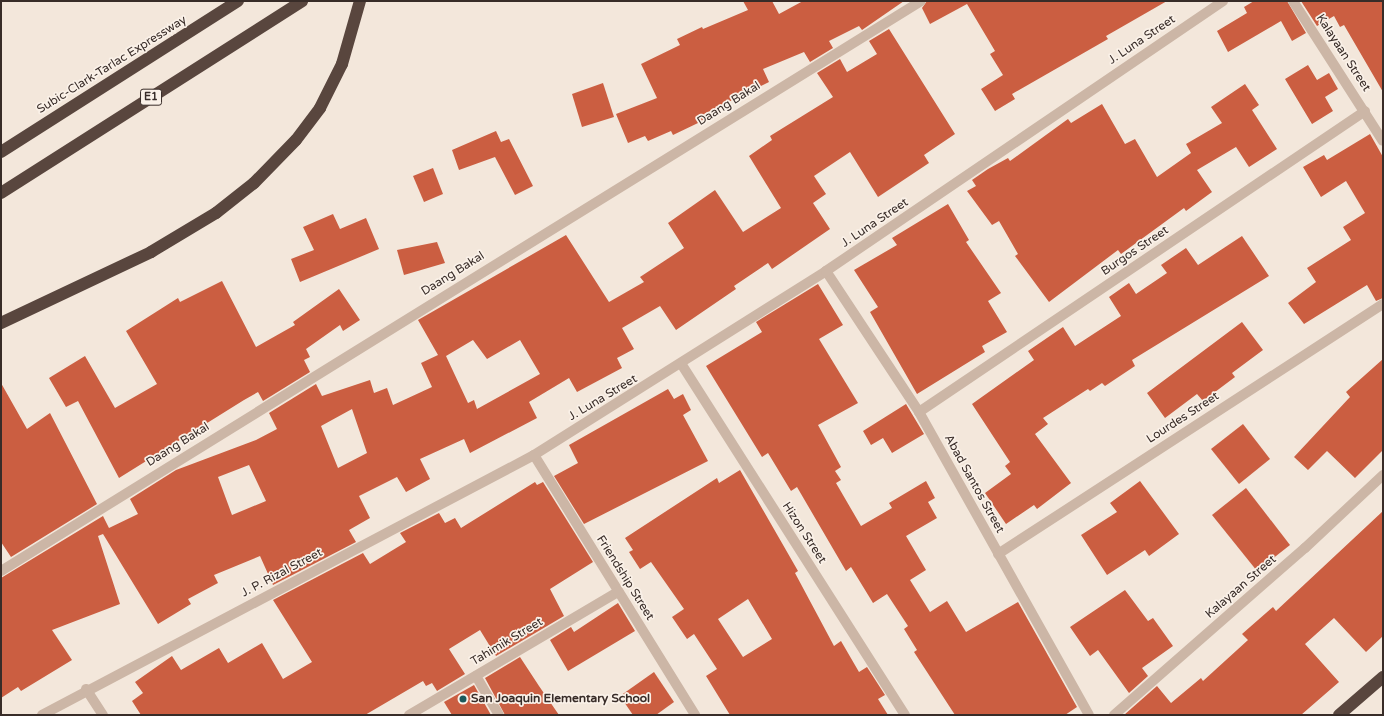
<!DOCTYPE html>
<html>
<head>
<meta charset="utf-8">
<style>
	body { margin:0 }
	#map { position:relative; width:1384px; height:716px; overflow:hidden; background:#f3e7db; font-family:"Varela Round",sans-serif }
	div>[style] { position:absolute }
	.building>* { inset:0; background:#cb5e41 }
	.minor>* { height:10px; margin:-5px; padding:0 5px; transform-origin:5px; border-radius:5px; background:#ccb6a6 }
	.highway>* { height:12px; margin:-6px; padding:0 6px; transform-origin:6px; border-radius:6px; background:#59463e }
	.dots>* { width:11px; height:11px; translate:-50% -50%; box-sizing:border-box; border:2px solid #faf1e8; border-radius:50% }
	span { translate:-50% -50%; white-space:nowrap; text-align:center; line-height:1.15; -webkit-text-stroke:3.5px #faf1e8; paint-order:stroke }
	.shield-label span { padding:1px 3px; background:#faf1e8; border:1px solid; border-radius:3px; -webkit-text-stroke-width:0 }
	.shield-label { font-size:11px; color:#382c28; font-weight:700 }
	.street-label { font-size:12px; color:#382c28 }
	.poi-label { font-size:12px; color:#382c28; font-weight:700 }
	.left { translate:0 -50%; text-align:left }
	.frame { position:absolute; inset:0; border:2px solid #382c28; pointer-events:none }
</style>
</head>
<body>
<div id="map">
	<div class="building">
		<i style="clip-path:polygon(743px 1px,772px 1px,779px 14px,803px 1px,904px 1px,862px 30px,859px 26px,829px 41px,833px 48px,810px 62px,804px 52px,763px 69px,769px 82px,704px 114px,706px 118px,698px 123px,673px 135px,671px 131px,648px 141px,645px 136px,628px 143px,616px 114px,657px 98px,641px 64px,680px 45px,677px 39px,702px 27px,703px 29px,748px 10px)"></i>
		<i style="clip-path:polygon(927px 1px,1167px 1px,1106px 36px,1108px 39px,1012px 94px,1015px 99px,995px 111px,981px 89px,1003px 75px,990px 54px,995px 51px,967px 4px,930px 24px,922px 8px)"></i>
		<i style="clip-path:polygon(1254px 1px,1287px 1px,1306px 33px,1292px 41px,1281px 21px,1228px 52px,1217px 31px,1247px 13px,1244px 7px)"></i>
		<i style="clip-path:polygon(1301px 1px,1383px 1px,1383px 92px,1344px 25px,1340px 27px,1334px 16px,1317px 26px)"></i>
		<i style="clip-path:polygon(evenodd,889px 29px,955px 134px,924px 155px,929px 163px,878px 197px,850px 152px,814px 176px,826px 194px,813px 203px,830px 229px,772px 269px,768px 263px,734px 286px,736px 289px,676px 330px,660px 306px,622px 328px,634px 349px,617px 358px,622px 368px,577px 392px,569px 378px,529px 402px,537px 418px,470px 453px,464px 439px,420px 459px,430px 479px,406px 492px,397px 477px,359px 496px,370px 518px,349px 530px,356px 542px,273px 585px,260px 556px,214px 575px,218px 583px,188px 599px,191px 604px,158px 624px,103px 534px,98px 536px,120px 604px,52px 630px,72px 660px,21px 691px,18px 687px,1px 698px,1px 578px,103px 516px,109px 528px,138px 514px,130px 499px,176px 470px,256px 440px,277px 429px,269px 413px,316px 384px,322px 396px,370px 380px,374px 393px,387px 388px,393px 405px,432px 387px,421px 363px,438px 355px,418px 320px,566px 235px,609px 302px,644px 282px,640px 277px,684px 248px,668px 223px,715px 190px,743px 232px,781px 208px,749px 156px,772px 140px,770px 136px,833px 97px,817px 73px,840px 59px,847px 72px,877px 54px,869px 41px,889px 29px,473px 340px,487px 359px,520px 340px,540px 374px,477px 409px,474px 400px,468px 403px,446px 356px,473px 340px,889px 29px,352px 409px,367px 453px,338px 468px,321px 426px,352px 409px,889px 29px,249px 465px,266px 501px,232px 515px,218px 477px,249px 465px)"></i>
		<i style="clip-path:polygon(1308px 65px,1317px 80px,1329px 73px,1338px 89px,1325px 97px,1333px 111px,1312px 124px,1285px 79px)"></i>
		<i style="clip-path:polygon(603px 83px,614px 117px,582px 127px,572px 94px)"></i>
		<i style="clip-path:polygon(1245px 84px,1259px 105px,1252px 110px,1277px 149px,1249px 167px,1236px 147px,1197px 170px,1212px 192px,1186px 211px,1184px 208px,1121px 254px,1118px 250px,1049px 302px,1015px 256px,1018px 254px,999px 221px,992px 225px,967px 191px,976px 186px,972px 180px,988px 169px,1008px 158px,1010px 161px,1068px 119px,1071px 123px,1102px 104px,1125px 144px,1135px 139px,1157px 177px,1191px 153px,1186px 144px,1222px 123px,1211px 107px)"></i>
		<i style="clip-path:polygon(496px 131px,501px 142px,509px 139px,533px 186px,515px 195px,495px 157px,459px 170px,452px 150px)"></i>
		<i style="clip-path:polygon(1370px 134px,1383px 157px,1383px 298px,1376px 301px,1367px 285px,1304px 324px,1288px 303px,1316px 282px,1307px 268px,1351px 240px,1343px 227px,1365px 213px,1346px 181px,1321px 197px,1303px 167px,1324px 155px,1327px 160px)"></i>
		<i style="clip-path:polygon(433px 168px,443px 194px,424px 202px,413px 176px)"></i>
		<i style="clip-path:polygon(948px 204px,969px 240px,966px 242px,1001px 293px,988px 301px,1007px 332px,982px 346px,985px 352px,917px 394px,870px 312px,878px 307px,854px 270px,897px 245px,892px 238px)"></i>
		<i style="clip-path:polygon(333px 214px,340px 229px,366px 218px,379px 249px,300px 282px,291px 259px,314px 250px,303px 227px)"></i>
		<i style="clip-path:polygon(1242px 236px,1269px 276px,1132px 360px,1135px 366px,1105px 386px,1102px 383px,1090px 391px,1088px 389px,1043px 418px,1048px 424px,1035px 434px,1071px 483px,1037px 509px,1034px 505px,1006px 524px,985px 493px,1011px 474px,1005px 466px,1010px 462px,972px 404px,1034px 360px,1028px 351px,1063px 327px,1075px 346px,1121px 316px,1109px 297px,1129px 283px,1136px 294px,1167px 273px,1161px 265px,1186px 248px,1198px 265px)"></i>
		<i style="clip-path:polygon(437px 242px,445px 263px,404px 275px,397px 250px)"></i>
		<i style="clip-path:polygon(222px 281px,256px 347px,295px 325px,293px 322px,339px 289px,360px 320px,343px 331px,340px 325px,306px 349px,310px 357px,304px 360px,310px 372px,263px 401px,258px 392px,244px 400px,119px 478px,78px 401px,66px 407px,49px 378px,85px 356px,115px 408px,157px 384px,126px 331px,178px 298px,180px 302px)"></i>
		<i style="clip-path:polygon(818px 284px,843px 325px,819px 339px,858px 403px,818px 425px,841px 467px,835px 471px,841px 480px,836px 483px,861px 526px,892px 508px,889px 503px,926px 481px,935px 498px,928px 502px,937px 518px,906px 536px,926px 570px,910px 580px,930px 612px,947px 601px,966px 632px,1018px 602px,1077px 707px,1065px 715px,955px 715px,914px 652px,917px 650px,904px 629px,908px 626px,887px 594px,873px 603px,851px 567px,846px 571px,797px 487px,791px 491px,768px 453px,762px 457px,706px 366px,762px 332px,756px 322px)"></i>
		<i style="clip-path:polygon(1242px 322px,1263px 350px,1232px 373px,1235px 377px,1203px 401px,1197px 394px,1165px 418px,1147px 393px)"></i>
		<i style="clip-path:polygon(1383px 359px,1383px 450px,1355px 478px,1327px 451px,1308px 470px,1294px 457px,1350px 397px,1346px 392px)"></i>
		<i style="clip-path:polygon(1px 383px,27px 429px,50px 413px,97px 504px,11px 557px,1px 542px)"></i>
		<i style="clip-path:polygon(668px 389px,674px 399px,683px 394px,691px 410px,683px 415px,708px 461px,584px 524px,554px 476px,578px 463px,569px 445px)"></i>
		<i style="clip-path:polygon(906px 404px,924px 434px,892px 453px,883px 438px,871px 445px,863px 431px)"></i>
		<i style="clip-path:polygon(1243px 424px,1270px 459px,1239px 484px,1211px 449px)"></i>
		<i style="clip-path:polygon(evenodd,740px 470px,798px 571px,795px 573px,834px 646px,841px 641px,859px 672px,867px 667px,885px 695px,878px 699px,888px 715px,730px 715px,706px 676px,717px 669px,694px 634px,687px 639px,672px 617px,684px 609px,651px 562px,640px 569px,629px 552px,633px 550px,625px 538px,717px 478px,719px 483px,740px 470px,748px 599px,772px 639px,743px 657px,718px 619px,748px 599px)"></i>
		<i style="clip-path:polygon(1140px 481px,1179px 534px,1149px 556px,1145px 550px,1107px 575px,1081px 535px,1117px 512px,1110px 503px)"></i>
		<i style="clip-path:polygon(535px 482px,537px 485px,543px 482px,593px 562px,550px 589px,564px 616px,496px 656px,480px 630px,449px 649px,465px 674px,437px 691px,432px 683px,426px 686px,423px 681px,365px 715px,141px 715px,132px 701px,143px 693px,135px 682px,172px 656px,181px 670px,219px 648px,228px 663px,262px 643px,283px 679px,312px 662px,273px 600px,363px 553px,370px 564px,406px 542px,400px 533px,439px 513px,445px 523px,455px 518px,461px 528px)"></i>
		<i style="clip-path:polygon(1246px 488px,1290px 545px,1257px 571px,1212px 515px)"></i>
		<i style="clip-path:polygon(1383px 511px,1383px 636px,1366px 652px,1334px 618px,1305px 644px,1339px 682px,1301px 715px,1124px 715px,1157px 686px,1171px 703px,1201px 678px,1203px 681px,1248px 640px,1242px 634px,1273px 607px,1276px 611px)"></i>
		<i style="clip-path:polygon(1125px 590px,1148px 621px,1153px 618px,1173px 646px,1142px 668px,1148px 676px,1129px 693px,1098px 650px,1090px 656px,1070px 627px)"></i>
		<i style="clip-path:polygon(618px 603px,635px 631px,568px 671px,550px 640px,571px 627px,574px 632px)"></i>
		<i style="clip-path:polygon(520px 657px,539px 686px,559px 715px,505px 715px,485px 678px)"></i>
		<i style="clip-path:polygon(654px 672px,674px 702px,656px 715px,633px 715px,620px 696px)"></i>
		<i style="clip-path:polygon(474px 685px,491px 715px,452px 715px,444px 702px)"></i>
	</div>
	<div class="minor">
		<i style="left:1293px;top:1px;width:166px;rotate:57.3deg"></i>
		<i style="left:826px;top:271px;width:169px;rotate:56.6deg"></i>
		<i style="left:919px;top:412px;width:347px;rotate:60.7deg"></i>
		<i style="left:682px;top:365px;width:415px;rotate:57.5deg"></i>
		<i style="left:919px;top:412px;width:538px;rotate:-34.01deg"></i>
		<i style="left:534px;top:455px;width:306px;rotate:58.2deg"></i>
		<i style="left:998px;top:554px;width:459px;rotate:-33deg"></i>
		<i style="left:1px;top:571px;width:1082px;rotate:-31.78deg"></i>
		<i style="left:476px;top:676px;width:45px;rotate:59.5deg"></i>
		<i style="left:86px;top:689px;width:31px;rotate:57deg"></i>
		<i style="left:42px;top:715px;width:556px;rotate:-27.85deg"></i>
		<i style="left:534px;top:455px;width:345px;rotate:-32.2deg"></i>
		<i style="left:826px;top:271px;width:480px;rotate:-34.2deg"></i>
		<i style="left:409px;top:715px;width:243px;rotate:-30.5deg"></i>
		<i style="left:1114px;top:715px;width:254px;rotate:-41.2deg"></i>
		<i style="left:1305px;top:548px;width:107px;rotate:-43.1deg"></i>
	</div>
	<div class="highway">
		<i style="left:1px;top:152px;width:281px;rotate:-32.5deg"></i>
		<i style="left:1px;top:193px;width:357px;rotate:-32.5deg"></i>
		<i style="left:1px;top:323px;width:166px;rotate:-25.3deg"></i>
		<i style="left:151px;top:252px;width:76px;rotate:-31deg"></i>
		<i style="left:216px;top:213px;width:48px;rotate:-38.3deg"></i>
		<i style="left:254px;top:183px;width:60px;rotate:-45.7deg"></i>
		<i style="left:296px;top:140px;width:40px;rotate:-53deg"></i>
		<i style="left:320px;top:108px;width:49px;rotate:-63.4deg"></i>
		<i style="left:342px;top:64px;width:66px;rotate:-74.1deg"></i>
		<i style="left:1339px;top:715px;width:58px;rotate:-40.8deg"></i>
	</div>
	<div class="dots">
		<i style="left:463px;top:699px;background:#1b595b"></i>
	</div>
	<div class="shield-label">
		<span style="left:151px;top:97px">E1</span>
	</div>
	<div class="street-label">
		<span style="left:1142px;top:40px;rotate:-34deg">J. Luna Street</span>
		<span style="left:1343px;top:53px;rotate:57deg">Kalayaan Street</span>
		<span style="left:112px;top:65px;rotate:-32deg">Subic-Clark-Tarlac Expressway</span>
		<span style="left:729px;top:104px;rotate:-32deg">Daang Bakal</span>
		<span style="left:875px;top:223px;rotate:-34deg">J. Luna Street</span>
		<span style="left:1135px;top:251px;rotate:-34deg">Burgos Street</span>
		<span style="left:453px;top:274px;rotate:-32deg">Daang Bakal</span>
		<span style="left:603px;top:398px;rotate:-31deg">J. Luna Street</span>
		<span style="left:1183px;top:418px;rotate:-33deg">Lourdes Street</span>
		<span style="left:178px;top:445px;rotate:-32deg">Daang Bakal</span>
		<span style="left:974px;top:484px;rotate:61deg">Abad Santos Street</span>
		<span style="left:804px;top:533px;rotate:57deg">Hizon Street</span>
		<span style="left:282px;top:573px;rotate:-28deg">J. P. Rizal Street</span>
		<span style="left:625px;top:578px;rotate:58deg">Friendship Street</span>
		<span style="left:1241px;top:587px;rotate:-41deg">Kalayaan Street</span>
		<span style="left:507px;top:642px;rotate:-31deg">Tahimik Street</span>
	</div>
	<div class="poi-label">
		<span class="left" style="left:471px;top:699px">San Joaquin Elementary School</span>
	</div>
	<div class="frame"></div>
</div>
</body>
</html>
